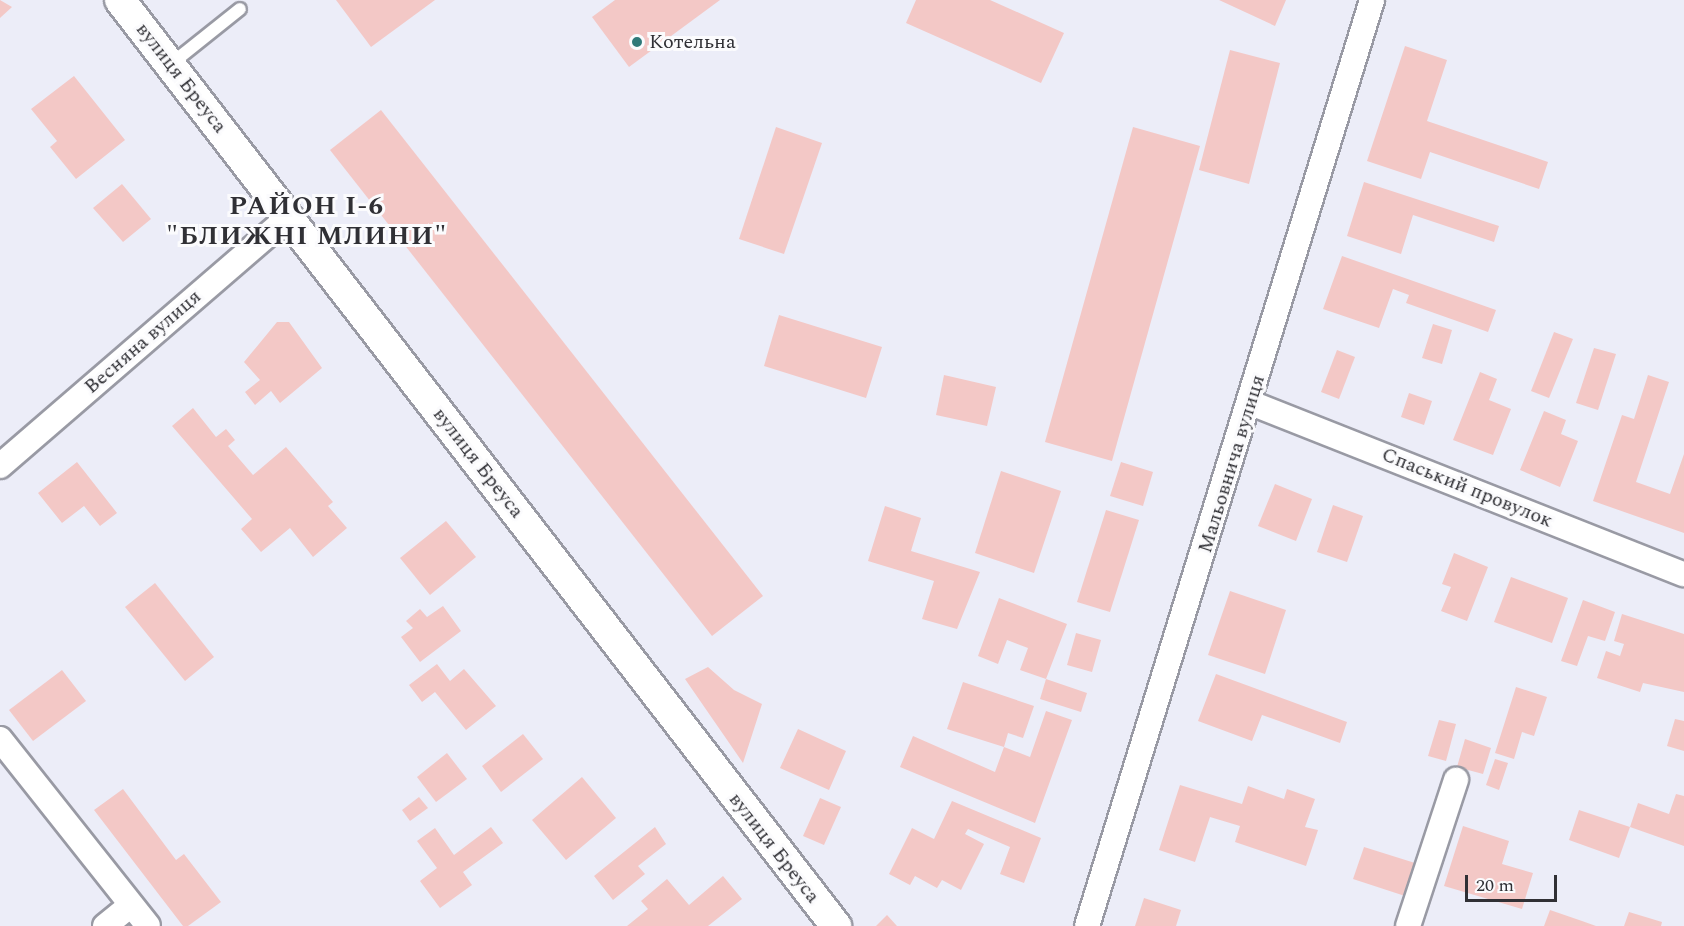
<!DOCTYPE html>
<html>
<head>
<meta charset="utf-8">
<style>
	body { margin:0 }
	#map { position:relative; width:1684px; height:926px; overflow:hidden; background:#ecedf8; font-family:Spectral,serif }
	div>[style] { position:absolute }
	.building>* { inset:0; background:#f3c8c6 }
	.roads { filter:drop-shadow(2px 0 #999aa4) drop-shadow(-2px 0 #999aa4) drop-shadow(0 2px #999aa4) drop-shadow(0 -2px #999aa4) }
	.service>* { height:12px; margin:-6px; padding:0 6px; transform-origin:6px; border-radius:6px; background:#fff }
	.minor>* { height:24px; margin:-12px; padding:0 12px; transform-origin:12px; border-radius:12px; background:#fff }
	.tertiary>* { height:30px; margin:-15px; padding:0 15px; transform-origin:15px; border-radius:15px; background:#fff }
	.dots>* { width:16px; height:16px; translate:-50% -50%; box-sizing:border-box; border:3px solid #fbfbfd; border-radius:50% }
	span { translate:-50% -50%; white-space:nowrap; text-align:center; line-height:1.15; -webkit-text-stroke:6px #fbfbfd; paint-order:stroke }
	.poi-label { font-size:20px; color:#303035 }
	.left { translate:0 -50%; text-align:left }
	.street-label { font-size:20px; color:#303035 }
	.district-label { font-size:26px; color:#303035; font-weight:700; letter-spacing:1.5px }
	.scale { position:absolute; left:1465px; top:875px; width:92px; height:27px; box-sizing:border-box; border:3px solid #303035; border-top:0; padding-left:8px; font-size:18px; line-height:21px; white-space:nowrap; color:#303035; -webkit-text-stroke:4px #fbfbfd; paint-order:stroke }
</style>
</head>
<body>
<div id="map">
	<div class="building">
		<i style="clip-path:polygon(0 0,12px 7px,0 18px)"></i>
		<i style="clip-path:polygon(336px 0,435px 0,371px 47px)"></i>
		<i style="clip-path:polygon(615px 0,720px 0,629px 67px,592px 17px)"></i>
		<i style="clip-path:polygon(916px 0,990px 0,1064px 33px,1041px 83px,906px 23px)"></i>
		<i style="clip-path:polygon(1219px 0,1286px 0,1275px 26px)"></i>
		<i style="clip-path:polygon(1405px 46px,1447px 60px,1427px 121px,1548px 162px,1539px 189px,1430px 152px,1421px 179px,1367px 161px)"></i>
		<i style="clip-path:polygon(1230px 50px,1280px 63px,1249px 184px,1199px 170px)"></i>
		<i style="clip-path:polygon(74px 76px,125px 140px,76px 179px,50px 147px,57px 141px,31px 109px)"></i>
		<i style="clip-path:polygon(381px 110px,763px 596px,712px 636px,330px 150px)"></i>
		<i style="clip-path:polygon(776px 127px,822px 143px,784px 254px,739px 239px)"></i>
		<i style="clip-path:polygon(1133px 127px,1200px 146px,1112px 461px,1045px 442px)"></i>
		<i style="clip-path:polygon(1364px 182px,1499px 226px,1494px 242px,1413px 215px,1401px 254px,1347px 236px)"></i>
		<i style="clip-path:polygon(122px 184px,151px 219px,123px 242px,93px 208px)"></i>
		<i style="clip-path:polygon(1342px 256px,1496px 310px,1488px 332px,1406px 303px,1409px 295px,1393px 289px,1379px 328px,1323px 309px)"></i>
		<i style="clip-path:polygon(779px 315px,882px 347px,866px 398px,764px 366px)"></i>
		<i style="clip-path:polygon(277px 322px,289px 322px,322px 368px,280px 403px,271px 391px,255px 405px,245px 392px,260px 380px,244px 362px)"></i>
		<i style="clip-path:polygon(1433px 324px,1452px 330px,1442px 364px,1422px 358px)"></i>
		<i style="clip-path:polygon(1554px 332px,1573px 339px,1549px 398px,1531px 391px)"></i>
		<i style="clip-path:polygon(1594px 348px,1616px 354px,1598px 410px,1576px 403px)"></i>
		<i style="clip-path:polygon(1337px 350px,1355px 357px,1339px 399px,1321px 392px)"></i>
		<i style="clip-path:polygon(1480px 372px,1497px 379px,1489px 400px,1511px 409px,1493px 455px,1453px 440px)"></i>
		<i style="clip-path:polygon(944px 375px,996px 387px,987px 426px,936px 415px)"></i>
		<i style="clip-path:polygon(1648px 375px,1669px 382px,1636px 482px,1670px 494px,1684px 454px,1684px 533px,1593px 501px,1622px 415px,1634px 419px)"></i>
		<i style="clip-path:polygon(1409px 393px,1432px 401px,1424px 425px,1401px 417px)"></i>
		<i style="clip-path:polygon(193px 408px,216px 437px,226px 429px,235px 440px,228px 446px,253px 475px,286px 447px,333px 502px,328px 506px,347px 528px,313px 557px,290px 528px,261px 552px,241px 529px,252px 519px,172px 426px)"></i>
		<i style="clip-path:polygon(1544px 411px,1566px 420px,1561px 434px,1578px 441px,1560px 487px,1520px 470px)"></i>
		<i style="clip-path:polygon(77px 462px,117px 513px,100px 526px,84px 506px,62px 523px,38px 493px)"></i>
		<i style="clip-path:polygon(1121px 462px,1153px 472px,1143px 506px,1110px 496px)"></i>
		<i style="clip-path:polygon(1001px 471px,1061px 491px,1034px 573px,975px 553px)"></i>
		<i style="clip-path:polygon(1275px 484px,1312px 499px,1296px 541px,1258px 526px)"></i>
		<i style="clip-path:polygon(1333px 505px,1363px 516px,1347px 562px,1317px 552px)"></i>
		<i style="clip-path:polygon(885px 506px,921px 518px,911px 551px,980px 572px,957px 629px,922px 619px,934px 581px,868px 561px)"></i>
		<i style="clip-path:polygon(1106px 510px,1139px 520px,1110px 612px,1077px 602px)"></i>
		<i style="clip-path:polygon(446px 521px,476px 557px,430px 595px,400px 558px)"></i>
		<i style="clip-path:polygon(1454px 553px,1488px 567px,1467px 621px,1441px 611px,1451px 587px,1442px 584px)"></i>
		<i style="clip-path:polygon(1511px 577px,1568px 598px,1552px 643px,1494px 622px)"></i>
		<i style="clip-path:polygon(155px 583px,214px 657px,185px 681px,125px 607px)"></i>
		<i style="clip-path:polygon(1230px 591px,1286px 610px,1265px 674px,1208px 655px)"></i>
		<i style="clip-path:polygon(999px 598px,1067px 624px,1046px 679px,1020px 670px,1028px 648px,1007px 640px,998px 664px,978px 656px)"></i>
		<i style="clip-path:polygon(1583px 600px,1615px 612px,1605px 641px,1588px 636px,1577px 666px,1561px 661px)"></i>
		<i style="clip-path:polygon(443px 606px,461px 631px,420px 662px,401px 637px,413px 628px,406px 621px,420px 609px,427px 617px)"></i>
		<i style="clip-path:polygon(1622px 614px,1684px 634px,1684px 692px,1643px 683px,1640px 692px,1597px 678px,1606px 651px,1620px 656px,1624px 644px,1614px 641px)"></i>
		<i style="clip-path:polygon(1076px 633px,1101px 640px,1092px 672px,1067px 665px)"></i>
		<i style="clip-path:polygon(437px 664px,450px 681px,464px 669px,496px 706px,466px 730px,435px 692px,422px 702px,409px 685px)"></i>
		<i style="clip-path:polygon(708px 667px,734px 690px,762px 704px,743px 763px,685px 679px)"></i>
		<i style="clip-path:polygon(62px 670px,86px 701px,33px 741px,9px 710px)"></i>
		<i style="clip-path:polygon(1216px 674px,1347px 722px,1340px 743px,1262px 715px,1252px 741px,1198px 721px)"></i>
		<i style="clip-path:polygon(1046px 679px,1087px 693px,1081px 712px,1040px 699px)"></i>
		<i style="clip-path:polygon(963px 682px,1034px 706px,1023px 738px,1008px 733px,1004px 747px,947px 729px)"></i>
		<i style="clip-path:polygon(1516px 687px,1547px 697px,1534px 736px,1522px 732px,1514px 759px,1495px 753px)"></i>
		<i style="clip-path:polygon(1046px 711px,1072px 720px,1035px 823px,900px 767px,913px 736px,995px 772px,1004px 747px,1030px 757px)"></i>
		<i style="clip-path:polygon(1675px 719px,1684px 721px,1684px 751px,1667px 746px)"></i>
		<i style="clip-path:polygon(1439px 720px,1456px 724px,1446px 761px,1428px 756px)"></i>
		<i style="clip-path:polygon(798px 729px,846px 751px,829px 790px,780px 768px)"></i>
		<i style="clip-path:polygon(523px 734px,543px 759px,501px 792px,482px 766px)"></i>
		<i style="clip-path:polygon(1465px 739px,1491px 748px,1483px 774px,1457px 767px)"></i>
		<i style="clip-path:polygon(447px 753px,467px 779px,436px 802px,417px 777px)"></i>
		<i style="clip-path:polygon(1495px 759px,1508px 763px,1499px 790px,1486px 785px)"></i>
		<i style="clip-path:polygon(582px 777px,616px 818px,566px 860px,532px 820px)"></i>
		<i style="clip-path:polygon(1180px 785px,1242px 804px,1248px 786px,1284px 799px,1287px 789px,1315px 799px,1305px 827px,1318px 830px,1306px 866px,1235px 842px,1240px 826px,1210px 817px,1195px 862px,1159px 850px)"></i>
		<i style="clip-path:polygon(123px 789px,176px 860px,184px 854px,221px 902px,188px 926px,183px 926px,94px 810px)"></i>
		<i style="clip-path:polygon(1676px 794px,1684px 796px,1684px 846px,1630px 827px,1638px 803px,1669px 814px)"></i>
		<i style="clip-path:polygon(419px 797px,428px 808px,410px 821px,402px 810px)"></i>
		<i style="clip-path:polygon(820px 798px,841px 807px,824px 845px,803px 836px)"></i>
		<i style="clip-path:polygon(952px 801px,1041px 838px,1024px 883px,1000px 874px,1010px 847px,968px 829px,965px 834px,984px 844px,961px 890px,942px 880px,937px 888px,915px 876px,910px 885px,889px 874px,912px 828px,934px 839px)"></i>
		<i style="clip-path:polygon(1579px 810px,1630px 827px,1619px 858px,1569px 840px)"></i>
		<i style="clip-path:polygon(1463px 826px,1509px 841px,1502px 864px,1533px 873px,1522px 909px,1444px 886px)"></i>
		<i style="clip-path:polygon(491px 827px,503px 843px,463px 872px,472px 885px,440px 908px,420px 881px,437px 868px,417px 841px,435px 828px,454px 855px)"></i>
		<i style="clip-path:polygon(655px 827px,666px 844px,638px 866px,645px 874px,613px 900px,594px 876px)"></i>
		<i style="clip-path:polygon(1364px 847px,1415px 863px,1405px 896px,1353px 879px)"></i>
		<i style="clip-path:polygon(723px 876px,742px 899px,708px 926px,627px 926px,648px 909px,641px 901px,667px 879px,689px 905px)"></i>
		<i style="clip-path:polygon(1144px 898px,1181px 910px,1176px 926px,1135px 926px)"></i>
		<i style="clip-path:polygon(1550px 910px,1582px 921px,1596px 926px,1544px 926px)"></i>
		<i style="clip-path:polygon(1629px 912px,1662px 922px,1661px 926px,1624px 926px)"></i>
		<i style="clip-path:polygon(887px 915px,897px 926px,876px 926px)"></i>
	</div>
	<div class="roads">
		<div class="service">
			<i style="left:171px;top:64px;width:88px;rotate:-38.6deg"></i>
		</div>
		<div class="minor">
			<i style="left:1251px;top:403px;width:465px;rotate:21.6deg"></i>
			<i style="left:0;top:466px;width:379px;rotate:-40.8deg"></i>
			<i style="left:0;top:739px;width:238px;rotate:51.6deg"></i>
			<i style="left:105px;top:926px;width:33px;rotate:-39deg"></i>
			<i style="left:1087px;top:926px;width:969px;rotate:-72.89deg"></i>
			<i style="left:1408px;top:926px;width:154px;rotate:-71.8deg"></i>
		</div>
		<div class="tertiary">
			<i style="left:120px;top:0;width:1171px;rotate:52.29deg"></i>
		</div>
	</div>
	<div class="dots">
		<i style="left:637px;top:42px;background:#307978"></i>
	</div>
	<div class="poi-label">
		<span class="left" style="left:649px;top:42px">Котельна</span>
	</div>
	<div class="street-label">
		<span style="left:181px;top:78px;rotate:52deg">вулиця Бреуса</span>
		<span style="left:143px;top:342px;rotate:-41deg">Весняна вулиця</span>
		<span style="left:478px;top:463px;rotate:52deg">вулиця Бреуса</span>
		<span style="left:1232px;top:464px;rotate:-73deg">Мальовнича вулиця</span>
		<span style="left:1467px;top:488px;rotate:22deg">Спаський провулок</span>
		<span style="left:774px;top:848px;rotate:52deg">вулиця Бреуса</span>
	</div>
	<div class="district-label">
		<span style="left:307px;top:222px">РАЙОН І-6<br>"БЛИЖНІ МЛИНИ"</span>
	</div>
	<div class="scale">20 m</div>
</div>
</body>
</html>
